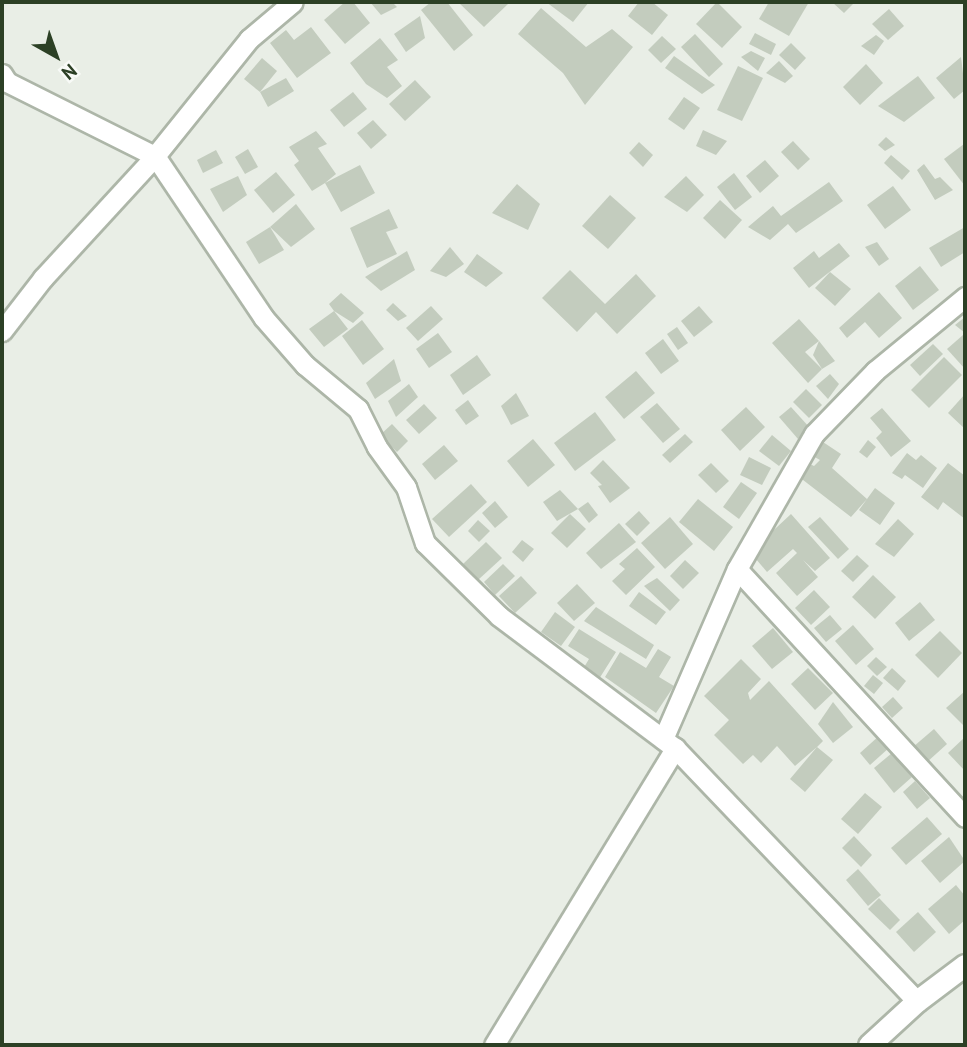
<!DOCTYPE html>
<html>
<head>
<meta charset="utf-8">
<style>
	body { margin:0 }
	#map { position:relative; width:967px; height:1047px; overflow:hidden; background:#e9eee6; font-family:"PT Sans",sans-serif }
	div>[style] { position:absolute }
	.building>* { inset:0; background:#c3ccbe }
	.roads { filter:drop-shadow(2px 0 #adb6a8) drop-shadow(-2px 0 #adb6a8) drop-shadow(0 2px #adb6a8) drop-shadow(0 -2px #adb6a8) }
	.minor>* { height:19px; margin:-9.5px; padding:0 9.5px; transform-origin:9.5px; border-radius:9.5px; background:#fff }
	.tertiary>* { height:21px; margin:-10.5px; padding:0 10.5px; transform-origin:10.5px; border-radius:10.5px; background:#fff }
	span { translate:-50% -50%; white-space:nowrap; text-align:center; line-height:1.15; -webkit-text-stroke:5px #f8faf7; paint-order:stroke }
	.frame { position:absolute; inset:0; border:4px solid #2c4025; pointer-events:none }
	.north { position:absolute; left:21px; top:21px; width:70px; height:70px; -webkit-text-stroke:5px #f8faf7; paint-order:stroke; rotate:140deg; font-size:19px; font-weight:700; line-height:28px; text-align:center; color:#2c4025 }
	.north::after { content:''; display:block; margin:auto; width:24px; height:32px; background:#2c4025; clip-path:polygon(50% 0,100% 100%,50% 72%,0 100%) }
</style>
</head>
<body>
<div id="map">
	<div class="building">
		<i style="clip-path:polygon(345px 2px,353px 2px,370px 23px,345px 44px,324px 20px)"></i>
		<i style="clip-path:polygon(370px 2px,392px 2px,397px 7px,381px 15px)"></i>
		<i style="clip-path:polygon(431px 2px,447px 2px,473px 35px,454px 51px,421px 10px)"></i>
		<i style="clip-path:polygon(458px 2px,506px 2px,508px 4px,484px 27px)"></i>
		<i style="clip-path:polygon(546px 2px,589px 2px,573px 22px)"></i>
		<i style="clip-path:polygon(639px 2px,652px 2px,668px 15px,652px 35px,628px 16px)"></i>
		<i style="clip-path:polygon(717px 2px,742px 27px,722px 48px,696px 24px)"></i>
		<i style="clip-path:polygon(769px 2px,809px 2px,789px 36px,759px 19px)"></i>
		<i style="clip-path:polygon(832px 2px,855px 2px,844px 13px)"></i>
		<i style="clip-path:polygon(541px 8px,586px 47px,612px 29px,633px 47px,585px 105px,563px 73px,518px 34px)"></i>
		<i style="clip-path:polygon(889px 9px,904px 26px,888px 40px,872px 24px)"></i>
		<i style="clip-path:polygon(420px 16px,425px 38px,406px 52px,394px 34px)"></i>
		<i style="clip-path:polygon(311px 27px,331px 53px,297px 78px,270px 43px,286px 30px,294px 40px)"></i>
		<i style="clip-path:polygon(755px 33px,776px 44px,771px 55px,749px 44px)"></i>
		<i style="clip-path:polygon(695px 34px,723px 64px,709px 77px,681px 47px)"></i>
		<i style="clip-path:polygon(876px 35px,884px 41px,874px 55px,861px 46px)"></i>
		<i style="clip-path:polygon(662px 36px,676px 49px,661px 63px,648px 50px)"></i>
		<i style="clip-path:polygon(380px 38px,398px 60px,387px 67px,402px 86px,387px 98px,366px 84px,350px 63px)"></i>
		<i style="clip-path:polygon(791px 43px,806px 58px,795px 70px,779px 55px)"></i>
		<i style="clip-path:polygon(751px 51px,765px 58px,758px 71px,741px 57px)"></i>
		<i style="clip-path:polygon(674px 56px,715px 85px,702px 94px,665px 68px)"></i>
		<i style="clip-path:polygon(961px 57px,965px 90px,954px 99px,936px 78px)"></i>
		<i style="clip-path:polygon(262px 58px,277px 71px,260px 92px,244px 79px)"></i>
		<i style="clip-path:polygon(779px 61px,793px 76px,785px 83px,766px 73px)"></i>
		<i style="clip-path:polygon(866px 64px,883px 83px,860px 105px,843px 87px)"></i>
		<i style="clip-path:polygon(738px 66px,763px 78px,742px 121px,717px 110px)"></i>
		<i style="clip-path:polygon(918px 76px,935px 98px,904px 122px,878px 106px)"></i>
		<i style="clip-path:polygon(286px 78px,294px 91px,268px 107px,260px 92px)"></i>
		<i style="clip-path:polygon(415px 80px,431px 97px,405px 121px,389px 104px)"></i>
		<i style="clip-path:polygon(353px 92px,367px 109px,344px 127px,330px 110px)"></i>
		<i style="clip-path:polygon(684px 97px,700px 108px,684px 130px,668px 119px)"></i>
		<i style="clip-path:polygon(373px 120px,387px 135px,371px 149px,357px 133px)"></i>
		<i style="clip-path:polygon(703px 130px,727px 141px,716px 155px,696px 146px)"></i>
		<i style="clip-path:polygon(316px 131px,327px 144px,318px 148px,336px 174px,325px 183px,360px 165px,375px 193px,341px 212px,325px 183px,312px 191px,294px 165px,299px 161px,289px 147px)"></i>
		<i style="clip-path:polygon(886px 137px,895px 145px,885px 151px,878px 145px)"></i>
		<i style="clip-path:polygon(793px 141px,810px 159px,798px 170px,781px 152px)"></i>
		<i style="clip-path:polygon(639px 142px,653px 155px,643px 167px,629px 153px)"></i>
		<i style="clip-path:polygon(964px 144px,965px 146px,965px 186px,944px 159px)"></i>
		<i style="clip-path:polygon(248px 149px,258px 167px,245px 174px,235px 157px)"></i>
		<i style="clip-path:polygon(216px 150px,223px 163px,203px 173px,197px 160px)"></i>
		<i style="clip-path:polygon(891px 155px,910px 171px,902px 180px,884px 163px)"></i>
		<i style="clip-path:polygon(765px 160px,779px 176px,760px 193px,746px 176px)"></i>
		<i style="clip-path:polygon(924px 164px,935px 179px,940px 177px,953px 190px,935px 200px,917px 170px)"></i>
		<i style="clip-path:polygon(276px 172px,295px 195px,273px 213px,254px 190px)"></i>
		<i style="clip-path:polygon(734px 173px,752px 197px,735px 210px,717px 187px)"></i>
		<i style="clip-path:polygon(238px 176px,247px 195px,223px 212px,210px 189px)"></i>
		<i style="clip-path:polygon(686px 176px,704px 195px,687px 212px,664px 197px)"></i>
		<i style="clip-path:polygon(829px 182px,843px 201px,796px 233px,788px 224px,770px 240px,748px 227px,773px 206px,781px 216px)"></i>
		<i style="clip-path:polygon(517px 184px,540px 204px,528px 230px,492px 213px)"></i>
		<i style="clip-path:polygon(893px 186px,911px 210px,885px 229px,867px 205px)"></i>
		<i style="clip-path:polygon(610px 195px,636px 218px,608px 249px,582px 226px)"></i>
		<i style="clip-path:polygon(720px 200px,742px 220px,725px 239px,703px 218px)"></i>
		<i style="clip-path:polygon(296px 204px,315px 229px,291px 247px,270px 227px)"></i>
		<i style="clip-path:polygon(389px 209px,398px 228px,386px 232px,397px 254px,367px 268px,350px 228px)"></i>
		<i style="clip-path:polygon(270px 227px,284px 250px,259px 264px,246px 242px)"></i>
		<i style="clip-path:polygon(965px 227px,965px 252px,941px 267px,929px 248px)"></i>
		<i style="clip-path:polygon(877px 242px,889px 259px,879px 266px,865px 247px)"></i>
		<i style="clip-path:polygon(839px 243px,850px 256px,809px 288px,793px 268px,814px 251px,819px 258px)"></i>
		<i style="clip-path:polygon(450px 247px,464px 264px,446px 277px,430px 271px)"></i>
		<i style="clip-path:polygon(407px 251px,415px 270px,381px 291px,365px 277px)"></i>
		<i style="clip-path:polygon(477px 254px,503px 273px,486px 287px,464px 272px)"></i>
		<i style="clip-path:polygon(920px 266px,939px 290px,913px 310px,895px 286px)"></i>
		<i style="clip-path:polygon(570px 270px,605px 304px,636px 274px,656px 296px,617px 334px,596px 312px,577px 332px,542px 298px)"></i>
		<i style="clip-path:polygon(830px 272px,851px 289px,835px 306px,815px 288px)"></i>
		<i style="clip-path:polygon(879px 292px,902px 318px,879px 338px,865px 322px,847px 338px,839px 328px)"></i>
		<i style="clip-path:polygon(341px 293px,364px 313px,353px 323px,334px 311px,348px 329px,324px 347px,309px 329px,334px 311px,329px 304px)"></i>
		<i style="clip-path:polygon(393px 303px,407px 316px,398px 321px,386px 310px)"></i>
		<i style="clip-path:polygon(431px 306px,443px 319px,418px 341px,406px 328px)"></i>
		<i style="clip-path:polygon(699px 306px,713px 322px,694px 337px,681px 321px)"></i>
		<i style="clip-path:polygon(965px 317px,965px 333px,955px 325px)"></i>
		<i style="clip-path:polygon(799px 319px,819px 341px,805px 352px,822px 369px,808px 383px,772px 343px)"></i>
		<i style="clip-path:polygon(362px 320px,384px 349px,363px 365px,342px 336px)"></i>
		<i style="clip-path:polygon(677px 327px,688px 343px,678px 350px,667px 334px)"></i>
		<i style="clip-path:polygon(438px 333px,452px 352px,429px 368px,416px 349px)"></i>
		<i style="clip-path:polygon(963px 335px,965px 338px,965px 369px,947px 349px)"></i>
		<i style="clip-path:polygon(663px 339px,679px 361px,661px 374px,645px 353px)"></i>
		<i style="clip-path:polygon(819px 341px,835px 361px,822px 369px,813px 355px)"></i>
		<i style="clip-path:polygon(933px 344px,943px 354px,920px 376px,910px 365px)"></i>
		<i style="clip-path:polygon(477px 355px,491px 375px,463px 395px,450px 375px)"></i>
		<i style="clip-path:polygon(944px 357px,962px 375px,929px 408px,911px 390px)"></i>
		<i style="clip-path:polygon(394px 359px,401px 381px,375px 399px,366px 383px)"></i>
		<i style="clip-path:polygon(636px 371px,655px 393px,624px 419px,605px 397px)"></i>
		<i style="clip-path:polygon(830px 374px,839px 384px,828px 399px,816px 386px)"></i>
		<i style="clip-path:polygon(409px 384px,418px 397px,396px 417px,388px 401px)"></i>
		<i style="clip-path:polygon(806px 389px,822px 405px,809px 418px,793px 402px)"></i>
		<i style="clip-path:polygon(516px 393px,529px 416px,511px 425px,501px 406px)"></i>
		<i style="clip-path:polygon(965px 394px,965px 429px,948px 413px)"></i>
		<i style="clip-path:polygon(468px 400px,479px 416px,466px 425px,455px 410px)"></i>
		<i style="clip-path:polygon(657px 403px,680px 429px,663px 443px,640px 417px)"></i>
		<i style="clip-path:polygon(424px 404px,437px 418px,419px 434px,406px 420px)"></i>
		<i style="clip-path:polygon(746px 407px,765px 427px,740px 451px,721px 430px)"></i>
		<i style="clip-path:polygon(791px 407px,810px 428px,798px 439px,779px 417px)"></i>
		<i style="clip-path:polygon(882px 408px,911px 441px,891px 457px,876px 438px,882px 432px,870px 418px)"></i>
		<i style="clip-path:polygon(595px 412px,616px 440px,575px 471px,554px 443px)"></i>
		<i style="clip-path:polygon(392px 424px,408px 441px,397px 452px,380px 435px)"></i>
		<i style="clip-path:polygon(685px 434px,693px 442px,670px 463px,662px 455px)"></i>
		<i style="clip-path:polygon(772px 435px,791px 451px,779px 466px,759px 451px)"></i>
		<i style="clip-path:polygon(533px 439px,555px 465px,528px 487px,507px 461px)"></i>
		<i style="clip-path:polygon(820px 440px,841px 454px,832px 468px,867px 499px,875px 488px,895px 503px,880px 525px,859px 510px,867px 499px,851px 517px,794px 473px,802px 460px,814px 466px,820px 460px,811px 455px)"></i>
		<i style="clip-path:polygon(868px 440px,876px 447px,867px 458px,859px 452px)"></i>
		<i style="clip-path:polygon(444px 445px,458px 461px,435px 480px,422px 464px)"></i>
		<i style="clip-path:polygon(907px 453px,916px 460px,921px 455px,937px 468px,923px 488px,905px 475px,902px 479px,892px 473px)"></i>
		<i style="clip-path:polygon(749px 457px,771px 468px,762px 485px,740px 475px)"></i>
		<i style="clip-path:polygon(603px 460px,630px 488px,610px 503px,598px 486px,602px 485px,590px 473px)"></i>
		<i style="clip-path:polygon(711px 463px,729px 481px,716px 493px,698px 475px)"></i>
		<i style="clip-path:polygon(948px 463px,965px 476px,965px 519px,943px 502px,938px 510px,921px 497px)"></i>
		<i style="clip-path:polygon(741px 482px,757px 493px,739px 519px,723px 507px)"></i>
		<i style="clip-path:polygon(471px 484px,487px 502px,449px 537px,432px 519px)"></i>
		<i style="clip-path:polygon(560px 490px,578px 509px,557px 521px,543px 502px)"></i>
		<i style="clip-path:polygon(698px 499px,733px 527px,714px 551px,679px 522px)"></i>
		<i style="clip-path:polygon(495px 501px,508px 517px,495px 528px,482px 513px)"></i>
		<i style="clip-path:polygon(588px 502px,598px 515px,589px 523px,578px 509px)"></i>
		<i style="clip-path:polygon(639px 511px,650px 523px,637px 536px,625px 524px)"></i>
		<i style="clip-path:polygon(570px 514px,586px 529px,567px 548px,551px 533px)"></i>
		<i style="clip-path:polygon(791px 514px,830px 558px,815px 571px,803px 560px,818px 577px,797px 596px,776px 573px,797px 553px,793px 549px,767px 572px,750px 552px)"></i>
		<i style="clip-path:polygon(670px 517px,693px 544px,665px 569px,641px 543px)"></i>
		<i style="clip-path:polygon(820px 517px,849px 549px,838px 559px,808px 527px)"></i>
		<i style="clip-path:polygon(898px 519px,914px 534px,894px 557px,875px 544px)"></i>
		<i style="clip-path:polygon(478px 520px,490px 531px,479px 542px,468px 531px)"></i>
		<i style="clip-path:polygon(619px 523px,636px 542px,601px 569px,586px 553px)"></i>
		<i style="clip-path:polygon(522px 540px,534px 549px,523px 562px,512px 552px)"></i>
		<i style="clip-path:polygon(486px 542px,502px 558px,478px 580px,463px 564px)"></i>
		<i style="clip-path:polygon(637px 548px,655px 567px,626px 595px,612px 581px,625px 569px,619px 564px)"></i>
		<i style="clip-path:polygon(857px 555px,869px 566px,853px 582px,841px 571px)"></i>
		<i style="clip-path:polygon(685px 560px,699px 573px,683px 589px,670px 576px)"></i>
		<i style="clip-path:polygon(503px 564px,515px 576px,495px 595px,484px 582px)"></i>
		<i style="clip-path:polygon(873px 575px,896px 597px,875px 619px,852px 597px)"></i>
		<i style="clip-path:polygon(521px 576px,537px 593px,515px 613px,499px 596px)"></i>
		<i style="clip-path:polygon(657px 578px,680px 600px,670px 611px,644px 586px)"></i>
		<i style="clip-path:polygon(577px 584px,595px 603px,574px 621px,557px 603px)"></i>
		<i style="clip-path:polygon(814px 590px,830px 607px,811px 625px,795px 608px)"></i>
		<i style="clip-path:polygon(639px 592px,666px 612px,656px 625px,629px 606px)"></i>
		<i style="clip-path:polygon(920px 602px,935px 620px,909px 641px,895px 623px)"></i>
		<i style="clip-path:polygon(596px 607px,654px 645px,646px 659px,584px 621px)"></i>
		<i style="clip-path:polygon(555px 612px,575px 627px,561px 646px,541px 632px)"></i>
		<i style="clip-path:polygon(830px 615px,842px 629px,826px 642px,814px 628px)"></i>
		<i style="clip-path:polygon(853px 625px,874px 649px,856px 665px,835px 641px)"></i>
		<i style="clip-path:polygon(773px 628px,793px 652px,772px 669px,752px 646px)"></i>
		<i style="clip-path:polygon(579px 629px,616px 652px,599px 679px,583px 669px,589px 659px,568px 646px)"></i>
		<i style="clip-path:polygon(940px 631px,962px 653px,938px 678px,915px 655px)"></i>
		<i style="clip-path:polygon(658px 649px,671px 657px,659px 677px,674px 686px,656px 713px,605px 677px,620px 652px,646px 668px)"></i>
		<i style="clip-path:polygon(876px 657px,887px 667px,877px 676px,867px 666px)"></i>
		<i style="clip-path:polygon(741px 659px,761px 679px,748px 693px,750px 700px,769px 681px,823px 741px,817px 747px,833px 760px,805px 792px,790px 779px,817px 747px,795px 766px,777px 746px,761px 763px,753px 755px,743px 764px,714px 735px,729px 720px,704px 696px)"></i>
		<i style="clip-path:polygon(808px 668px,833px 693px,815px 710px,791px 684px)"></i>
		<i style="clip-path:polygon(892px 668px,906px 681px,898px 691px,883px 678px)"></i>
		<i style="clip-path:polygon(873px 675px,883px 683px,874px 694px,864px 686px)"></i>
		<i style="clip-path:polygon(965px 691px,965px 727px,946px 708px)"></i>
		<i style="clip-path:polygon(893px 697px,903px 708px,892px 718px,882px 707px)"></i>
		<i style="clip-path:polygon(833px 702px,853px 727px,833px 743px,818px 724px)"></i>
		<i style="clip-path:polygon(934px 729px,947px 744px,926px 763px,913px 747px)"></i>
		<i style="clip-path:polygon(880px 735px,890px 747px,870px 765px,860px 753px)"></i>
		<i style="clip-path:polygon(965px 737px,965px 771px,948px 753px)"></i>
		<i style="clip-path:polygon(892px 753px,912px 777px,894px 793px,874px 768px)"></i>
		<i style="clip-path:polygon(915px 781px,930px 798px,917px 809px,903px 792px)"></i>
		<i style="clip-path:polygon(865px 793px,882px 807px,858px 834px,841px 819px)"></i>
		<i style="clip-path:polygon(927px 817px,942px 834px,906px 865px,891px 848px)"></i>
		<i style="clip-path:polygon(854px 836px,872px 855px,861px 867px,842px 848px)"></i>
		<i style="clip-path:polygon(949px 837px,965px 861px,940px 883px,921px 861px)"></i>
		<i style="clip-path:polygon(858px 869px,881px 895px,868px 906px,846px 880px)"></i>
		<i style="clip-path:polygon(956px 885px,965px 896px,965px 920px,949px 934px,928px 909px)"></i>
		<i style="clip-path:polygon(879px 898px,900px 920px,890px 930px,868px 909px)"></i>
		<i style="clip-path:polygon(918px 912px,936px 932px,914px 952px,896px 932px)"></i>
	</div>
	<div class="roads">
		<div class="minor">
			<i style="left:2px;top:74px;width:9px;rotate:58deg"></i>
			<i style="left:7px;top:82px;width:165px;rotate:26.6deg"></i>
			<i style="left:155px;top:156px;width:194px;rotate:56.1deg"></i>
			<i style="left:263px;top:317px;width:64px;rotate:48.8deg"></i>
			<i style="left:305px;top:365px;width:69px;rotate:39.7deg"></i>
			<i style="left:358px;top:409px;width:42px;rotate:63.4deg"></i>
			<i style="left:377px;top:447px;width:49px;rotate:54.1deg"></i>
			<i style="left:406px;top:487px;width:59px;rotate:71.3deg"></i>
			<i style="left:425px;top:543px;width:104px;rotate:44.6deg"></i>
			<i style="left:499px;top:616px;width:220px;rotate:36.9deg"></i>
			<i style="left:675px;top:748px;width:350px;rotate:46.3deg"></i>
			<i style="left:2px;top:331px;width:67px;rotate:-52.3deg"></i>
			<i style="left:43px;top:278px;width:166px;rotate:-47.4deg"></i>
			<i style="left:155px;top:156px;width:150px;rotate:-51.2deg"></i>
			<i style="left:249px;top:39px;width:57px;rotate:-40.1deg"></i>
			<i style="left:737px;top:569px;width:337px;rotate:47.4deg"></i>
			<i style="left:663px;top:739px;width:185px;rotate:-66.5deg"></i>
			<i style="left:737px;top:569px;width:155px;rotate:-60.3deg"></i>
			<i style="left:814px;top:434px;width:88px;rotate:-45.9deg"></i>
			<i style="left:875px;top:371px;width:117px;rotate:-39.4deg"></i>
			<i style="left:494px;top:1045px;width:348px;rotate:-58.6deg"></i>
		</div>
		<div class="tertiary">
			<i style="left:869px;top:1045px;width:65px;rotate:-42.5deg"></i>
			<i style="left:917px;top:1001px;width:60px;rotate:-36.9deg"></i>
		</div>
	</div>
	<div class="frame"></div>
	<div class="north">N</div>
</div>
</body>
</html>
